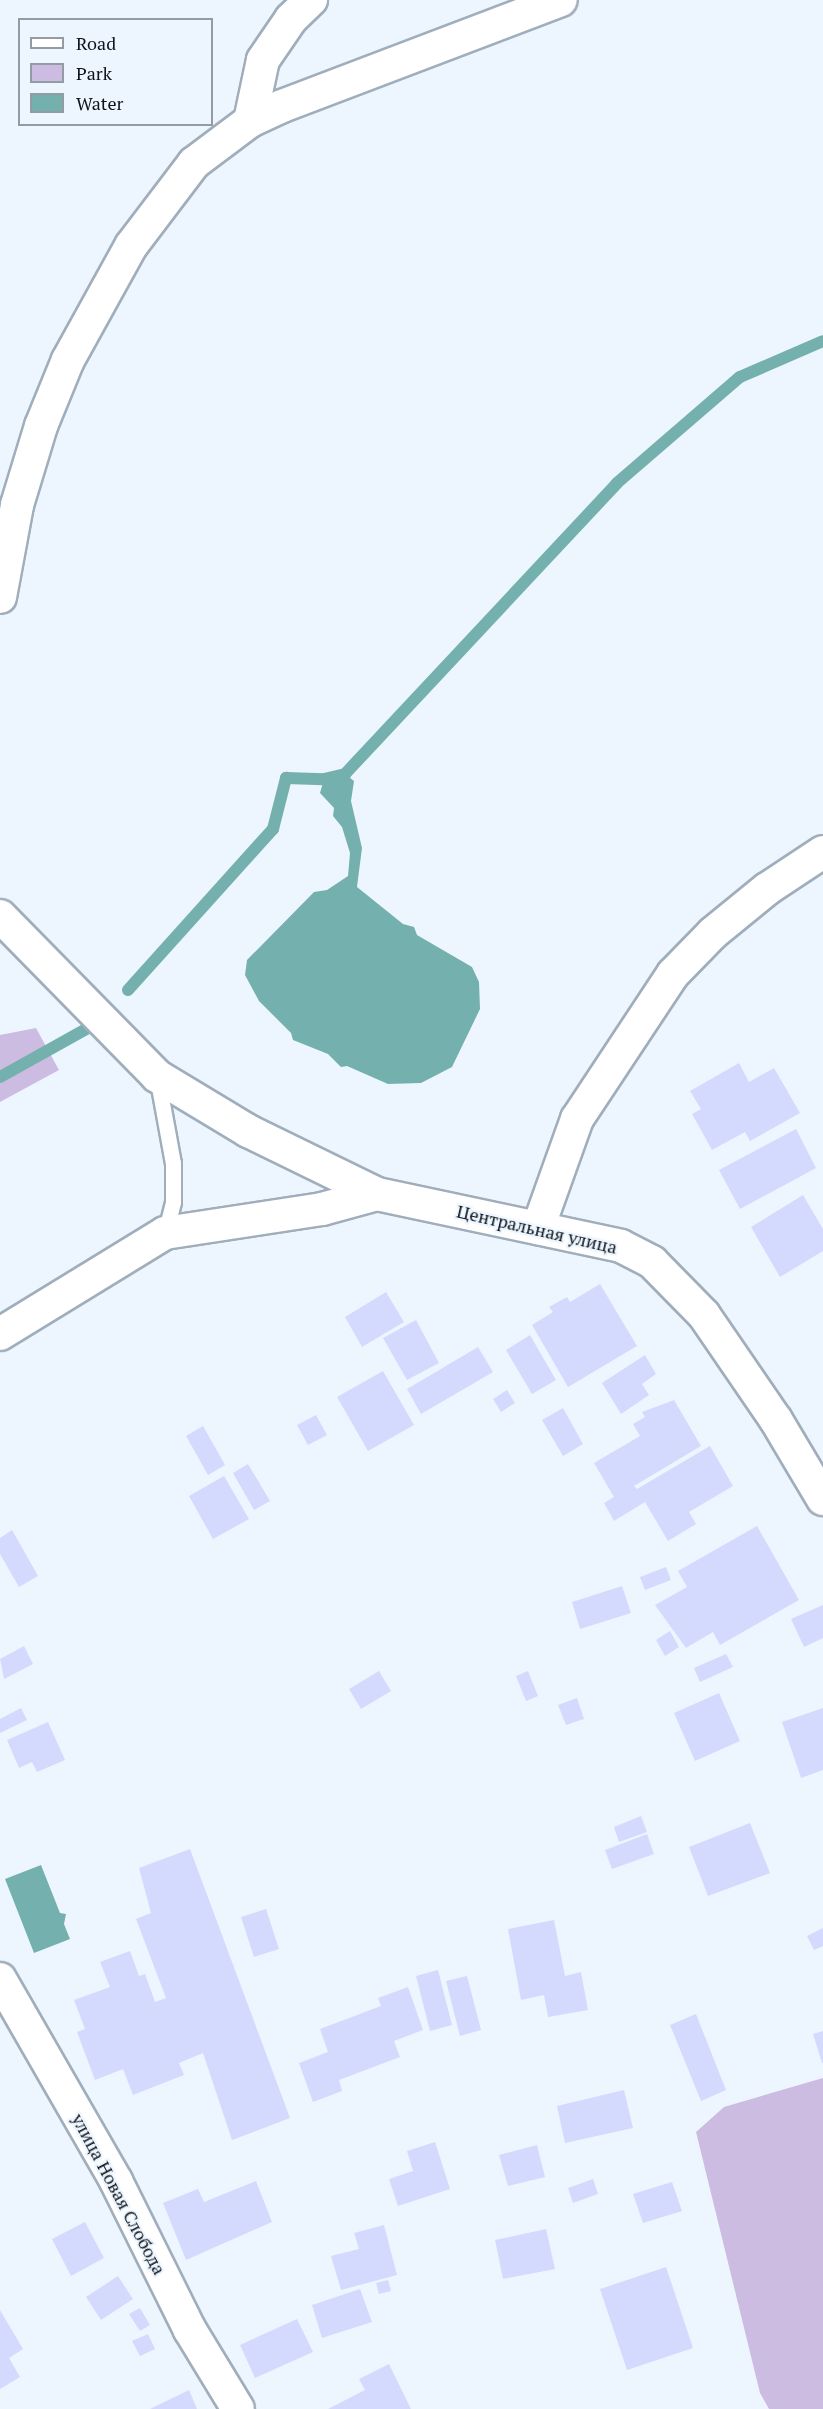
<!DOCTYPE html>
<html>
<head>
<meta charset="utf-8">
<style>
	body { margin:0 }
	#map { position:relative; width:823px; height:2409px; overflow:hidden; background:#edf6ff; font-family:"PT Serif",serif }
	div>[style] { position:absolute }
	.green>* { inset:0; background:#cdbce2 }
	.water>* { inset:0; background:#74b1ae }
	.stream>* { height:12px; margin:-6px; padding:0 6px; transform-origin:6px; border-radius:6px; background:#74b1ae }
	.building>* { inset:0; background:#d3dafe }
	.roads { filter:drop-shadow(2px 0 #a0aebc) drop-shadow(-2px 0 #a0aebc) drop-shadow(0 2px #a0aebc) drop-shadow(0 -2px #a0aebc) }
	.service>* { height:15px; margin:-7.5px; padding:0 7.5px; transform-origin:7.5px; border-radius:7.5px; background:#fff }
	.minor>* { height:32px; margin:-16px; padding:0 16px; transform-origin:16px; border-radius:16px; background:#fff }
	span { translate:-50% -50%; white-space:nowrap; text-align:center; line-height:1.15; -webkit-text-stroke:4.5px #edf6ff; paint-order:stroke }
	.street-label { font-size:18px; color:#0f141a }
	.legend { position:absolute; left:18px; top:18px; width:195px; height:108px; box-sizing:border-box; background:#edf6ff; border:2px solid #949ca3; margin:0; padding:8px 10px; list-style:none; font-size:18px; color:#0f141a }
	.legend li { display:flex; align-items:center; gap:12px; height:30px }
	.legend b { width:30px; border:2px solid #949ca3 }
</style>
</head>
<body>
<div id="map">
	<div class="green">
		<i style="clip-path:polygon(36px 1028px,59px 1070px,0 1102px,0 1035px)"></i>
		<i style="clip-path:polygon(823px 2078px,823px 2409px,769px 2409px,760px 2393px,696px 2132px,724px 2107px)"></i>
	</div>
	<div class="water">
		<i style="clip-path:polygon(345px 774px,354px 781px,351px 801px,362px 848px,357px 887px,403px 924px,414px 927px,417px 935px,472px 967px,479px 982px,480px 1009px,452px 1067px,421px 1083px,388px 1084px,347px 1066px,341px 1067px,328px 1054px,293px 1040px,291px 1033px,259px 1001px,245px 975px,247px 960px,314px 892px,327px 890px,348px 876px,350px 853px,342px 827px,333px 816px,334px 808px,320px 793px,324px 779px)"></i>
		<i style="clip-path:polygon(41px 1865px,60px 1913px,66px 1914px,64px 1924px,70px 1939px,34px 1953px,5px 1879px)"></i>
	</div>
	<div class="stream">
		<i style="left:128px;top:990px;width:217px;rotate:-48deg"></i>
		<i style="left:273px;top:829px;width:53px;rotate:-75.7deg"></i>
		<i style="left:286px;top:778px;width:38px;rotate:2deg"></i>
		<i style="left:324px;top:779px;width:22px;rotate:-13deg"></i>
		<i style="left:345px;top:774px;width:398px;rotate:-46.9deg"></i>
		<i style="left:617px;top:483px;width:162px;rotate:-40.8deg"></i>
		<i style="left:740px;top:377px;width:90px;rotate:-23.4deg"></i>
		<i style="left:0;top:1077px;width:111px;rotate:-29.1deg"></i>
	</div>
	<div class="building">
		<i style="clip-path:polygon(739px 1063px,749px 1082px,774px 1068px,800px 1113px,750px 1141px,745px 1132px,712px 1150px,692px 1114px,701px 1109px,690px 1091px)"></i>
		<i style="clip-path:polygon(796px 1129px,816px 1168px,740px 1209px,719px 1170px)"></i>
		<i style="clip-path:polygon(803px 1195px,823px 1229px,823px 1251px,780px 1277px,751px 1227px)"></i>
		<i style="clip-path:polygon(600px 1284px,637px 1346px,568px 1387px,532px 1325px,553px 1312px,549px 1307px,567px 1297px,570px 1302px)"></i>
		<i style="clip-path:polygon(386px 1292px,404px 1322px,362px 1347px,345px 1317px)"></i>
		<i style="clip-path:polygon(416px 1320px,439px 1363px,407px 1380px,383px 1338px)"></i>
		<i style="clip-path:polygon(530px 1335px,556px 1380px,532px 1394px,506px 1350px)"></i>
		<i style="clip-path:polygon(478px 1347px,493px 1372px,421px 1414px,407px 1389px)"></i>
		<i style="clip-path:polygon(645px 1355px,656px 1374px,642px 1384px,649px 1395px,621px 1414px,602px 1383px)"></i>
		<i style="clip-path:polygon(383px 1371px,414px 1425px,368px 1451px,337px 1397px)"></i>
		<i style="clip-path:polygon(507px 1390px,515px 1403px,501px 1412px,493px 1399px)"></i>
		<i style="clip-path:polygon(674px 1400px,701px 1446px,634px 1486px,637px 1489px,710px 1446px,733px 1486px,689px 1512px,696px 1524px,668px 1541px,645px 1502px,614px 1521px,604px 1503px,614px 1497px,594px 1463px,640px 1436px,633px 1424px,645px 1417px,642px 1412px)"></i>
		<i style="clip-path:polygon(563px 1408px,583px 1444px,563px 1456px,542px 1420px)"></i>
		<i style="clip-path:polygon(316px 1415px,327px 1435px,308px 1445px,297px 1425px)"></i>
		<i style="clip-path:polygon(203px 1426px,225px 1465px,208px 1475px,186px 1436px)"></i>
		<i style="clip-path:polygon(248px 1464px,270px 1501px,254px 1510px,233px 1473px)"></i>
		<i style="clip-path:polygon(224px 1476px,249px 1519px,213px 1539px,189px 1496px)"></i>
		<i style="clip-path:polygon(757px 1526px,799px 1600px,720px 1645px,713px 1632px,686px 1648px,655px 1605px,687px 1587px,678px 1571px)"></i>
		<i style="clip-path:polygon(12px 1530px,38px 1576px,19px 1587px,0 1554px,0 1538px)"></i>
		<i style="clip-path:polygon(666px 1567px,671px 1580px,645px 1590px,640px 1577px)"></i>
		<i style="clip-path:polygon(622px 1586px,631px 1613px,580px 1629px,572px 1602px)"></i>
		<i style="clip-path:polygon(823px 1605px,823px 1638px,804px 1647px,791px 1619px)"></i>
		<i style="clip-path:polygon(670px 1631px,679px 1647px,665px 1656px,656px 1640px)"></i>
		<i style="clip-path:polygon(24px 1646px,33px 1664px,4px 1679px,0 1659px)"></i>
		<i style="clip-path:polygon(726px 1654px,733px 1667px,700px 1682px,694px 1668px)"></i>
		<i style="clip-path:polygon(379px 1671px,391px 1691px,361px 1709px,349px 1689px)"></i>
		<i style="clip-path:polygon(528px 1671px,538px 1696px,526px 1701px,516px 1676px)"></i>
		<i style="clip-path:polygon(719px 1693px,740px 1741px,695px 1761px,674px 1713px)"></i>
		<i style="clip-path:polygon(577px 1698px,584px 1719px,566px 1725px,558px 1705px)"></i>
		<i style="clip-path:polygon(21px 1708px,27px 1720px,0 1733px,0 1719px)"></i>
		<i style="clip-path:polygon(823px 1708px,823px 1770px,801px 1778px,782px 1722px)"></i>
		<i style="clip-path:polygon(48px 1722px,65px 1760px,37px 1772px,32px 1762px,19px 1768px,7px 1740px)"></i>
		<i style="clip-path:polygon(641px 1816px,647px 1832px,619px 1842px,614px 1827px)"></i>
		<i style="clip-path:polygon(750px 1823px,770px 1873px,708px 1896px,689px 1847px)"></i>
		<i style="clip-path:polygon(647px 1834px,654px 1854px,612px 1869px,605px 1850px)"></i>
		<i style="clip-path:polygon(190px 1849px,290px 2118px,232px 2140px,203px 2053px,179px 2063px,184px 2075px,133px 2095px,123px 2069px,95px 2080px,77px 2032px,85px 2029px,74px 2000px,110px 1987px,100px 1962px,130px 1951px,139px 1976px,145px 1974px,155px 2002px,166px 1998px,136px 1919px,151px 1913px,139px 1868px)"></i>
		<i style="clip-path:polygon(266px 1909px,279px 1949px,254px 1957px,241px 1917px)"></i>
		<i style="clip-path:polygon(554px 1920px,565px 1976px,581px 1972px,588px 2010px,548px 2017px,544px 1995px,521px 2000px,508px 1929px)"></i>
		<i style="clip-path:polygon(823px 1928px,823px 1946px,814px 1950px,807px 1936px)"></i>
		<i style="clip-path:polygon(438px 1970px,452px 2025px,430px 2031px,416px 1976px)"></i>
		<i style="clip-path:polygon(467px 1976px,481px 2030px,460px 2036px,446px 1981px)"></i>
		<i style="clip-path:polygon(408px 1987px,423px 2030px,394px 2041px,400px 2057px,339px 2080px,342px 2091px,313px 2102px,299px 2063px,328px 2052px,320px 2029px,381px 2006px,378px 1998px)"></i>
		<i style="clip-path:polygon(696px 2014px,726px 2090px,701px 2101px,670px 2025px)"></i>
		<i style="clip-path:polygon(823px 2031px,823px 2063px,822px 2063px,813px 2034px)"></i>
		<i style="clip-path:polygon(624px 2090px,633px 2128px,565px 2143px,557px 2106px)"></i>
		<i style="clip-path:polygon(435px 2142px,450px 2189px,398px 2206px,389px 2179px,413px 2171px,407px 2151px)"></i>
		<i style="clip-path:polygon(537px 2145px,545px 2177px,508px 2186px,499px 2155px)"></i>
		<i style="clip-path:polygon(593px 2179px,598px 2194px,573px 2203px,568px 2188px)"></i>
		<i style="clip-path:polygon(256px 2181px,272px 2222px,186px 2260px,163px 2203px,198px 2189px,204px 2202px)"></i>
		<i style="clip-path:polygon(672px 2182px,682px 2211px,643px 2223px,633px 2194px)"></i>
		<i style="clip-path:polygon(85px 2222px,104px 2258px,71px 2276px,52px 2239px)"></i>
		<i style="clip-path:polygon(384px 2225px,397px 2275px,341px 2290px,331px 2256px,359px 2249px,354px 2233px)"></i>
		<i style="clip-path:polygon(546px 2229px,555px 2269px,503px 2279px,495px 2240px)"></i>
		<i style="clip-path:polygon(666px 2267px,693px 2348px,627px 2370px,600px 2289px)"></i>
		<i style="clip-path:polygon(118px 2276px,133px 2299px,101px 2320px,86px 2297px)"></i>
		<i style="clip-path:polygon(388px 2280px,391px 2291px,379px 2294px,376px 2283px)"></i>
		<i style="clip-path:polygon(360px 2289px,372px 2322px,322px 2338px,312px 2305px)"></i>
		<i style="clip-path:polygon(140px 2308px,150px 2325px,140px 2331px,129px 2314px)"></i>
		<i style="clip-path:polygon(0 2310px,23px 2349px,9px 2358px,20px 2377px,0 2389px)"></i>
		<i style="clip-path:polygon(297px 2319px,313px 2352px,255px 2378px,240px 2345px)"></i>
		<i style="clip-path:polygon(148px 2334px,155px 2349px,140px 2356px,132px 2341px)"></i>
		<i style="clip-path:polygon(389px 2364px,411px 2409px,328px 2409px,365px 2390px,359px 2379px)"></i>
		<i style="clip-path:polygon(189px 2390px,197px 2409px,150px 2409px)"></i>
	</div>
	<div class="roads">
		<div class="service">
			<i style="left:157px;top:1076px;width:88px;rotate:79.6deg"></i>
			<i style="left:173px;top:1163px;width:39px;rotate:90deg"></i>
			<i style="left:173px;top:1202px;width:32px;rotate:104deg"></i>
		</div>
		<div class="minor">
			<i style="left:250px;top:121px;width:62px;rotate:-78deg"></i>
			<i style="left:263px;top:60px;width:50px;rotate:-55.7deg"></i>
			<i style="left:291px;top:19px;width:28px;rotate:-44deg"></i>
			<i style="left:0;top:597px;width:94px;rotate:-79.5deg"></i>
			<i style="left:17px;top:505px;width:83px;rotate:-73.1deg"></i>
			<i style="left:41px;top:426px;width:71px;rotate:-67.8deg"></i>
			<i style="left:68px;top:360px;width:130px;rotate:-61.1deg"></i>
			<i style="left:131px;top:246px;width:104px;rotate:-52.8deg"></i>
			<i style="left:194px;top:163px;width:70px;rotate:-36.9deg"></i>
			<i style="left:250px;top:121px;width:35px;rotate:-25deg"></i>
			<i style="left:282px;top:106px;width:298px;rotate:-20.8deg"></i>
			<i style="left:0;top:916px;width:224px;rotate:45.5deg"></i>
			<i style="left:157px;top:1076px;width:106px;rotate:31.1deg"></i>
			<i style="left:248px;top:1131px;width:144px;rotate:26deg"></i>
			<i style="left:377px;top:1194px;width:249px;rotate:12deg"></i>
			<i style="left:621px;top:1246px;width:35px;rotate:27deg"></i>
			<i style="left:652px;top:1262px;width:74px;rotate:45.5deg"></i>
			<i style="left:704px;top:1315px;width:127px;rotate:55.6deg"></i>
			<i style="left:776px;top:1420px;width:92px;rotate:59.3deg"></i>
			<i style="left:538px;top:1228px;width:116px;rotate:-70.3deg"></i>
			<i style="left:577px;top:1119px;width:174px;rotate:-56.5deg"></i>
			<i style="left:673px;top:974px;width:57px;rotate:-45.7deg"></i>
			<i style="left:713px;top:933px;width:70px;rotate:-39.2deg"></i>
			<i style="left:767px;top:889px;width:67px;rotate:-33.5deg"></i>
			<i style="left:0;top:1334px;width:193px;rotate:-31.5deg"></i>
			<i style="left:165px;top:1233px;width:159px;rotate:-8.7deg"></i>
			<i style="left:322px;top:1209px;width:57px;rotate:-15.3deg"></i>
			<i style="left:0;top:1979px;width:233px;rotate:60.1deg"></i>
			<i style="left:116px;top:2181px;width:166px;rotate:63.6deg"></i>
			<i style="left:190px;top:2330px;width:92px;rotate:58.7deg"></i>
		</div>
	</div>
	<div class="street-label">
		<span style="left:537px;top:1229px;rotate:13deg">Центральная улица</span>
		<span style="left:119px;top:2194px;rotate:62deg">улица Новая Слобода</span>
	</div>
	<ul class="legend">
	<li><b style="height:8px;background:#fff"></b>Road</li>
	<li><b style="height:16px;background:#cdbce2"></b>Park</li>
	<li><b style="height:16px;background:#74b1ae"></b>Water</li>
	</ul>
</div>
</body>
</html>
